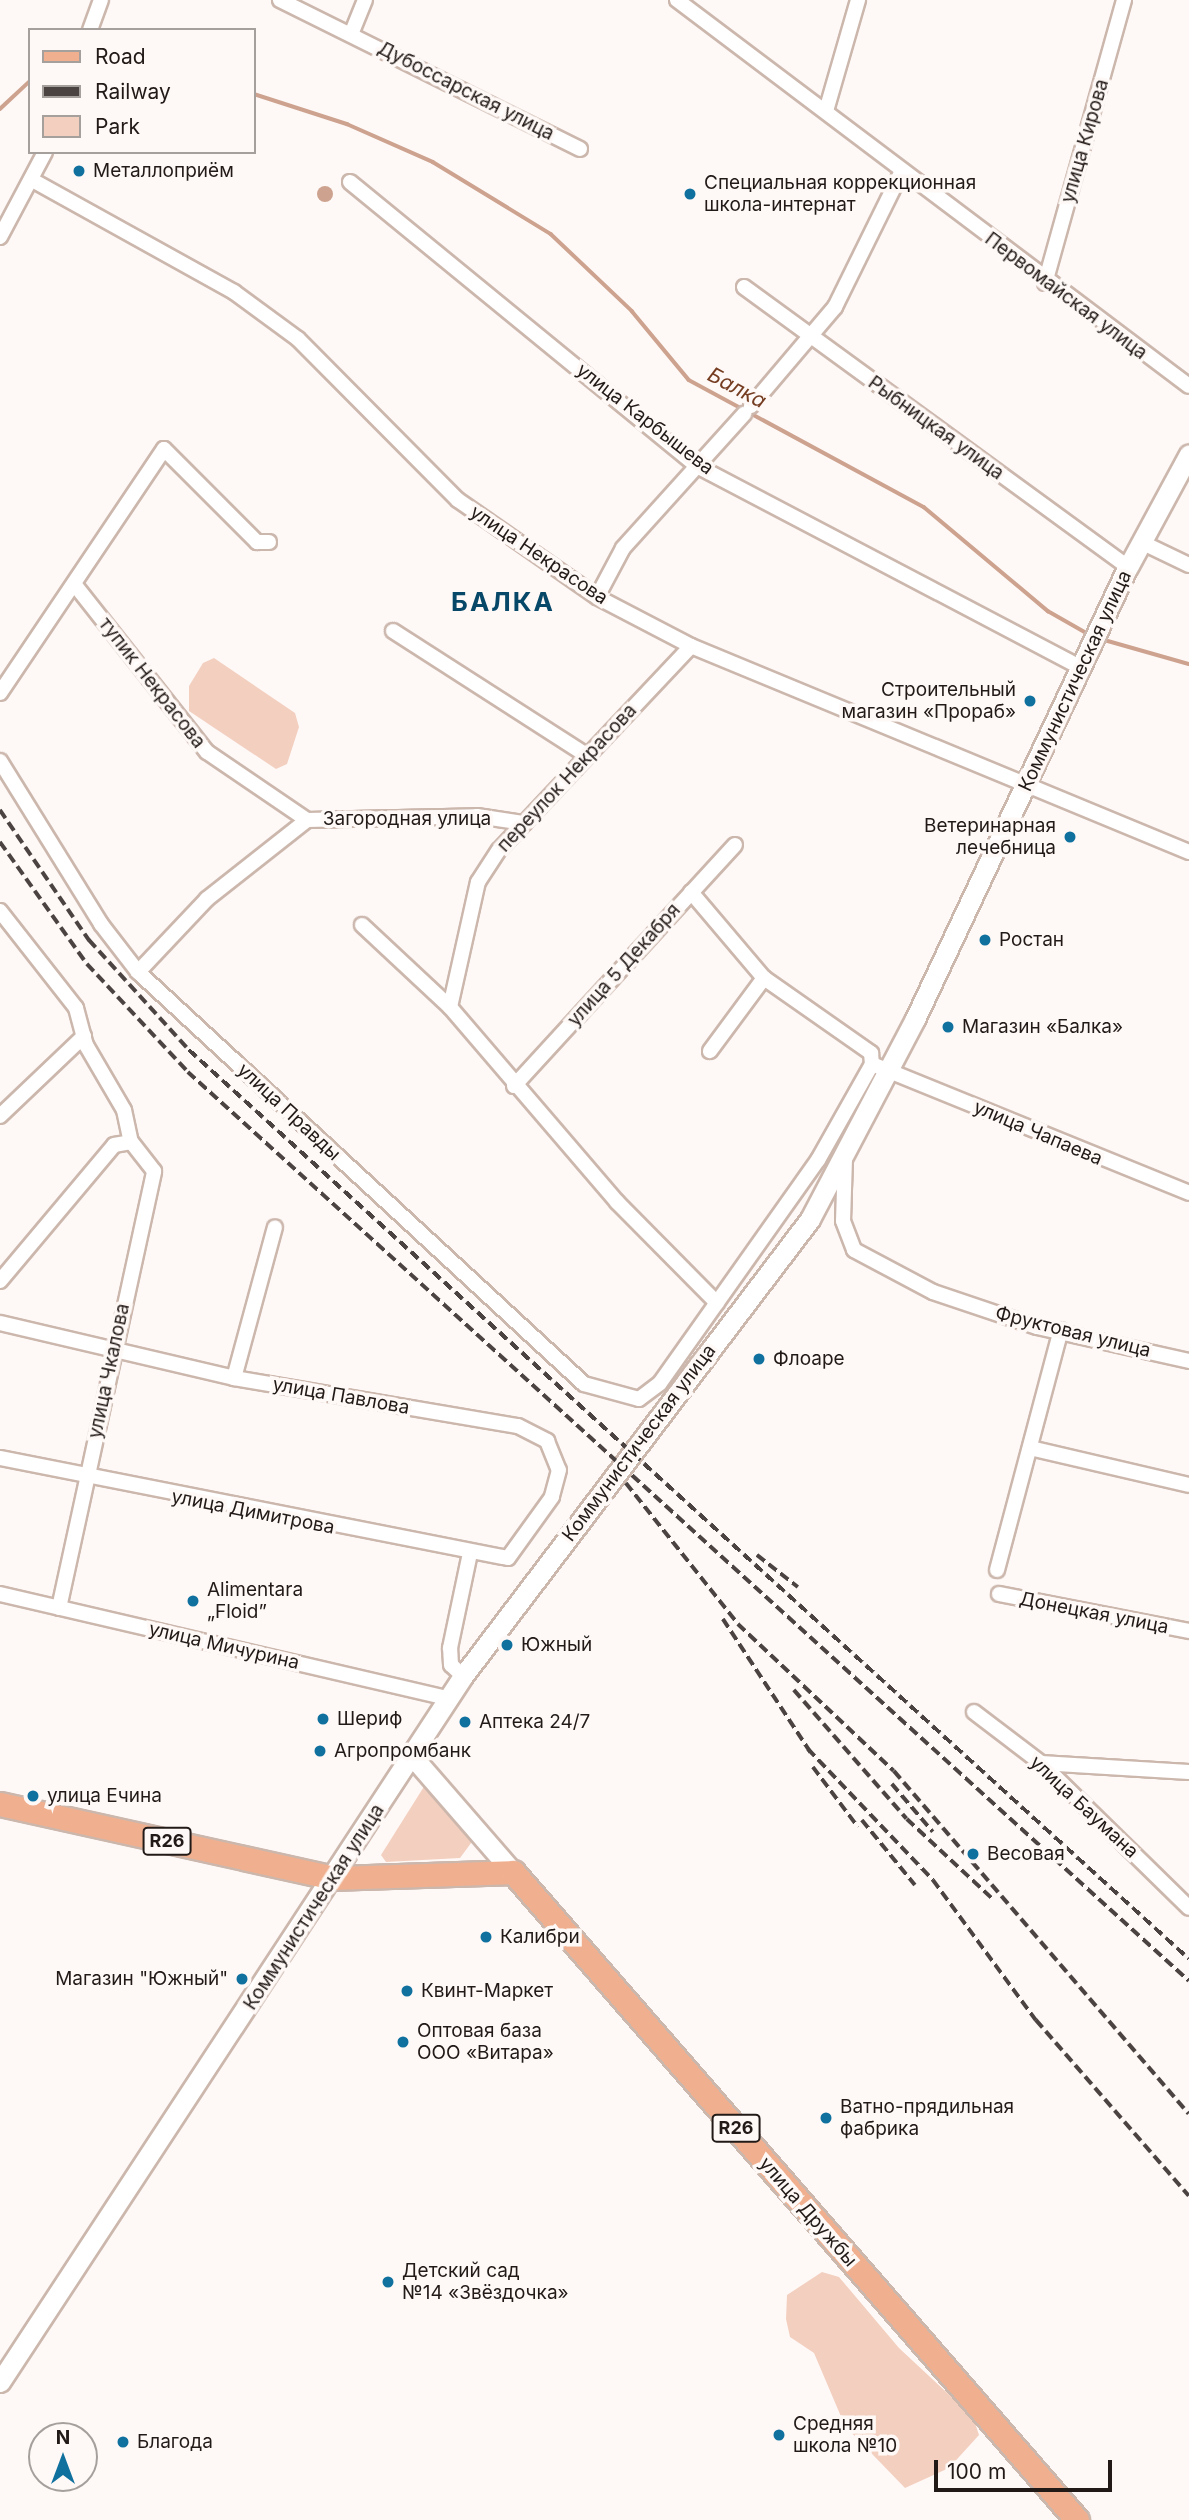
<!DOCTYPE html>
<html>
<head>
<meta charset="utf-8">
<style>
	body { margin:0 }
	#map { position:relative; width:1189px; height:2520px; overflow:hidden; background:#fef9f7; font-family:Inter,sans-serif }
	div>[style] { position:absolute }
	.green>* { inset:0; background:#f3cfbf }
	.water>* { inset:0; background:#cda38f }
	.round { border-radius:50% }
	.stream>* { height:3.5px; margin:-1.75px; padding:0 1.75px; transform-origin:1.75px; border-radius:1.75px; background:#cda38f }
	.roads { filter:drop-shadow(2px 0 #ccb7ad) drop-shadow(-2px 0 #ccb7ad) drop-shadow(0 2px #ccb7ad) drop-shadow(0 -2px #ccb7ad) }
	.minor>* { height:14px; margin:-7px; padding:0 7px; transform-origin:7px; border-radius:7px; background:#fff }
	.secondary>* { height:19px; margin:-9.5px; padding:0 9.5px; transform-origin:9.5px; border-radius:9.5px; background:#fff }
	.primary>* { height:23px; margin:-11.5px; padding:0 11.5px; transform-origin:11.5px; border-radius:11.5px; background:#f0b08f }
	.rail>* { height:3.5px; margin-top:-1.75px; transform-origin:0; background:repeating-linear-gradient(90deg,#4b4341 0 10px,transparent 0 15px) }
	.dots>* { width:19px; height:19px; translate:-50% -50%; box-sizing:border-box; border:4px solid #fef9f7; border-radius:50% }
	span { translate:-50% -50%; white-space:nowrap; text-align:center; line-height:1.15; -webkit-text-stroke:7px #fef9f7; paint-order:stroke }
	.shield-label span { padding:2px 5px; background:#fef9f7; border:2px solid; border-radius:5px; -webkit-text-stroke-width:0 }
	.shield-label { font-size:18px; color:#221a17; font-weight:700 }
	.street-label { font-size:19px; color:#221a17 }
	.poi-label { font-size:19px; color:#221a17 }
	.left { translate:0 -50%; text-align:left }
	.right { translate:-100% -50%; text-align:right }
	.water-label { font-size:21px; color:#753d21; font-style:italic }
	.district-label { font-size:26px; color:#074868; font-weight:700; letter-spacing:2px }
	.legend { position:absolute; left:28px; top:28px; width:228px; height:126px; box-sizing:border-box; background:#fef9f7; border:2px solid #a6a09d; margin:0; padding:9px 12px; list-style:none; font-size:21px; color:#221a17 }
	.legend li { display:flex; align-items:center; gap:14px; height:35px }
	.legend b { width:35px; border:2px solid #a6a09d }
	.north { position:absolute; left:28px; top:2422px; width:70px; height:70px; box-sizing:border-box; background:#fef9f7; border:2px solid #a6a09d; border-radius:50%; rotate:0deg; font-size:19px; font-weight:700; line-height:28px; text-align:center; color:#221a17 }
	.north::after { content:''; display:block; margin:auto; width:24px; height:32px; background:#10709e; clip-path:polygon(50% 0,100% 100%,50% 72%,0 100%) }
	.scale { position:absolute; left:934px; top:2460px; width:178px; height:32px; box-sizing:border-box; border:4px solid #221a17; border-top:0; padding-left:9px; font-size:21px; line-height:24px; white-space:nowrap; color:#221a17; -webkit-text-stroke:5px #fef9f7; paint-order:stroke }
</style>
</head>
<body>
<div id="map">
	<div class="green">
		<i style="clip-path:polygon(214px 658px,295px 713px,299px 727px,287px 764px,276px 769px,189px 711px,189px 686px,203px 663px)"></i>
		<i style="clip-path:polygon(425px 1785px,474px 1839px,460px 1858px,386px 1862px,381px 1855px)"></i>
		<i style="clip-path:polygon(822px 2272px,839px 2277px,899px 2348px,973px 2417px,979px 2435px,949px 2468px,905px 2488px,845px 2426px,814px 2353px,790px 2337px,786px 2319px,787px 2295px)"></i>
	</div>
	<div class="water">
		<i class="round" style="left:317px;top:186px;width:16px;height:16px"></i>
	</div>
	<div class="stream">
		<i style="left:254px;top:94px;width:98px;rotate:17.9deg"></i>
		<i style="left:347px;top:124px;width:94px;rotate:23.8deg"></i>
		<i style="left:433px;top:162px;width:138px;rotate:31.4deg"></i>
		<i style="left:551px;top:234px;width:112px;rotate:43.5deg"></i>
		<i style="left:632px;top:311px;width:89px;rotate:50.4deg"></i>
		<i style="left:689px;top:380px;width:267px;rotate:28.4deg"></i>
		<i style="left:924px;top:507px;width:162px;rotate:40deg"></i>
		<i style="left:1048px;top:611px;width:48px;rotate:29.7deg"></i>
		<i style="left:0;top:109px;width:41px;rotate:-43deg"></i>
		<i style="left:1101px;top:639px;width:91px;rotate:15.9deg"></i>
	</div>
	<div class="roads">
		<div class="minor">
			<i style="left:280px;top:0;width:335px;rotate:26.4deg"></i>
			<i style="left:677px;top:0;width:641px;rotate:37.01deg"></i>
			<i style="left:90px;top:30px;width:32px;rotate:-70deg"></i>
			<i style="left:352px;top:32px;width:35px;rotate:-68deg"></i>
			<i style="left:826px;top:111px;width:116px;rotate:-73.9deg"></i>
			<i style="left:34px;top:181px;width:229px;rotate:29deg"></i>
			<i style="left:234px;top:292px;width:79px;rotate:36.3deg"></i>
			<i style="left:298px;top:339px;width:227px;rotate:45.2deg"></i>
			<i style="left:458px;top:500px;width:169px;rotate:34.9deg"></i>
			<i style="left:597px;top:597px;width:106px;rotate:27.5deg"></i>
			<i style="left:691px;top:646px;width:539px;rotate:22.47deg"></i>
			<i style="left:350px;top:182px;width:448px;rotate:39.3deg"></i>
			<i style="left:697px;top:466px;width:435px;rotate:27.7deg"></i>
			<i style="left:0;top:237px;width:96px;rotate:-62.1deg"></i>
			<i style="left:1045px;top:283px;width:294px;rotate:-74.4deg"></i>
			<i style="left:744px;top:287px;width:475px;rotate:36.1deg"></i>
			<i style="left:751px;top:406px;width:130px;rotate:-49.7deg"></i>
			<i style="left:835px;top:307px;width:152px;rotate:-63.8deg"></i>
			<i style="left:1141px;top:542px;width:53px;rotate:25.6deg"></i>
			<i style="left:75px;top:585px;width:213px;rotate:51.7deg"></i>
			<i style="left:207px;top:752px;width:121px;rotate:34.2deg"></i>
			<i style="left:597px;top:597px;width:55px;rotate:-62deg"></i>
			<i style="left:623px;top:548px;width:181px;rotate:-47.9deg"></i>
			<i style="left:393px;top:631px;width:229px;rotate:32.7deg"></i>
			<i style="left:0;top:693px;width:294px;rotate:-56.1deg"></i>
			<i style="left:164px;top:449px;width:132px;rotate:45deg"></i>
			<i style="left:257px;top:542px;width:12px"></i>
			<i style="left:0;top:761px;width:192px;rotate:58.2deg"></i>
			<i style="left:101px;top:924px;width:61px;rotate:52.4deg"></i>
			<i style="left:138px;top:972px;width:607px;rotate:42.73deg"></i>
			<i style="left:584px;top:1384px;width:57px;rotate:15.3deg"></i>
			<i style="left:639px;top:1399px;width:26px;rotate:-37deg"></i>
			<i style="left:660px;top:1383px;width:273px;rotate:-54.7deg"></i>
			<i style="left:818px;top:1160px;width:110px;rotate:-60.6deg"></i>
			<i style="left:872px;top:1064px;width:342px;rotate:22.1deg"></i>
			<i style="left:691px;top:892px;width:113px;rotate:49.7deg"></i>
			<i style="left:764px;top:978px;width:91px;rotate:126.5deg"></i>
			<i style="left:0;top:911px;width:123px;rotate:51.9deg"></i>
			<i style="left:76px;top:1008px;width:38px;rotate:75deg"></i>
			<i style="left:86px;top:1045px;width:75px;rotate:59.7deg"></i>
			<i style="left:124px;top:1110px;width:33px;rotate:78deg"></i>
			<i style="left:362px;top:925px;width:120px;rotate:43deg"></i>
			<i style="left:450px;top:1007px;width:257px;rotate:49.4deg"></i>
			<i style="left:617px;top:1202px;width:142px;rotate:45.3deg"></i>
			<i style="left:138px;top:972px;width:100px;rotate:-46.6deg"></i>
			<i style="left:207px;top:899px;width:127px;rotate:-38.3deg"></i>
			<i style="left:307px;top:820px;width:170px;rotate:-1.3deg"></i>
			<i style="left:477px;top:816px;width:48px;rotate:8.5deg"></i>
			<i style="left:764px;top:978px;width:131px;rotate:35deg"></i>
			<i style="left:871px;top:1053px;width:11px;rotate:85deg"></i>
			<i style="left:450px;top:1007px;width:128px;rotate:-77.4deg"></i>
			<i style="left:478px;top:882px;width:38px;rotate:-57deg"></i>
			<i style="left:499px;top:850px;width:280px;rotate:-46.7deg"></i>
			<i style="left:514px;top:1086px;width:327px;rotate:-47.5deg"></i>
			<i style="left:0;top:1116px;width:116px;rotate:-43.6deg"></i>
			<i style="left:845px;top:1158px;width:63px;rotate:91.8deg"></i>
			<i style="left:843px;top:1221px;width:31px;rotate:69deg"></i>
			<i style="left:854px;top:1250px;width:89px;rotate:28deg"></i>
			<i style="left:933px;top:1292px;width:110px;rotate:18.6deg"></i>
			<i style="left:1037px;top:1327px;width:156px;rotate:12.6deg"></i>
			<i style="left:0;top:1281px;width:177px;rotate:-50deg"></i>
			<i style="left:114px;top:1145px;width:17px;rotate:-10deg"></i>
			<i style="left:0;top:1323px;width:240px;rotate:13.2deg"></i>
			<i style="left:234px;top:1378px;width:288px;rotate:9.6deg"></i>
			<i style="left:518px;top:1426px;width:33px;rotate:27deg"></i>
			<i style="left:547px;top:1441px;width:31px;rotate:68deg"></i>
			<i style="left:559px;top:1470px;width:28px;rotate:105deg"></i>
			<i style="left:552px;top:1497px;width:75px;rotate:125.8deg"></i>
			<i style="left:508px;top:1558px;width:518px;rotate:-168.86deg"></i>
			<i style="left:234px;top:1378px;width:156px;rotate:-74.8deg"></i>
			<i style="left:1030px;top:1448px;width:163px;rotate:13.1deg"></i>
			<i style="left:997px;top:1570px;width:248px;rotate:-75.1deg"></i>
			<i style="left:0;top:1594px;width:460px;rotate:13.1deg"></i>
			<i style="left:999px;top:1594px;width:194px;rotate:11deg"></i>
			<i style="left:59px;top:1608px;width:447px;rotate:-77.7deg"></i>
			<i style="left:154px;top:1171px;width:37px;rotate:-128deg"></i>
			<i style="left:463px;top:1676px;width:16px;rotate:-137deg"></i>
			<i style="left:451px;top:1665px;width:17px;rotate:-93deg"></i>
			<i style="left:450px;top:1648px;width:97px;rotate:-78.1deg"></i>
			<i style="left:974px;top:1712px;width:84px;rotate:37.3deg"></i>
			<i style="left:1041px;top:1763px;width:207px;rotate:44.4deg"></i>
			<i style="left:1041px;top:1763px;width:148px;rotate:3.5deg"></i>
		</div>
		<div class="secondary">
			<i style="left:412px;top:1756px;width:154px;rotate:49deg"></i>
			<i style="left:0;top:2382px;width:844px;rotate:-56.74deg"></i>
			<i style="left:463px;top:1676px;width:574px;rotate:-52.79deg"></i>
			<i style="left:810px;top:1219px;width:226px;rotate:-62.3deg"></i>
			<i style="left:915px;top:1019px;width:500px;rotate:-64.8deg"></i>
			<i style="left:1128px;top:567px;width:128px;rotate:-61.6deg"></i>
		</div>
		<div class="primary">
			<i style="left:0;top:1804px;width:342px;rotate:12.5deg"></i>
			<i style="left:334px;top:1878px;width:179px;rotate:-1.9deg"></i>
			<i style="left:513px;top:1872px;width:859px;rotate:48.96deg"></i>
		</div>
	</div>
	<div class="rail">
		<i style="left:0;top:810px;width:158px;rotate:55.6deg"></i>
		<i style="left:89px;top:940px;width:149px;rotate:47.7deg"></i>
		<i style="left:189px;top:1050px;width:1351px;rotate:42.27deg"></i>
		<i style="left:0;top:842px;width:150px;rotate:54.5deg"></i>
		<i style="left:87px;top:964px;width:148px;rotate:46.9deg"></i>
		<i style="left:188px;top:1072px;width:1352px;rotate:42.24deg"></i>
		<i style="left:626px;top:1483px;width:180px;rotate:51.5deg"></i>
		<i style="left:738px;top:1624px;width:214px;rotate:43.3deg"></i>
		<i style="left:894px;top:1771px;width:452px;rotate:49.3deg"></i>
		<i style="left:757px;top:1555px;width:52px;rotate:38deg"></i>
		<i style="left:723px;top:1619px;width:164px;rotate:56.7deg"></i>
		<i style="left:794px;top:1690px;width:171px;rotate:48.8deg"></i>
		<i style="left:907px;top:1819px;width:119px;rotate:43deg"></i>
		<i style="left:808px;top:1749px;width:181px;rotate:46.3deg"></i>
		<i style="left:933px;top:1880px;width:174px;rotate:53.7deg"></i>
		<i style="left:1036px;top:2020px;width:233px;rotate:49deg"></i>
		<i style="left:813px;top:1767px;width:75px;rotate:53.1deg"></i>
		<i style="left:892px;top:1784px;width:63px;rotate:49.5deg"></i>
		<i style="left:862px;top:1820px;width:84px;rotate:50.8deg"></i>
	</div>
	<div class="dots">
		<i style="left:79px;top:171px;background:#10709e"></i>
		<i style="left:690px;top:194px;background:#10709e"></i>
		<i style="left:1030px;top:701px;background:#10709e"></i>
		<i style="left:1070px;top:837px;background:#10709e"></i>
		<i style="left:985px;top:940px;background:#10709e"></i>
		<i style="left:948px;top:1027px;background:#10709e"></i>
		<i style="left:759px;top:1359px;background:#10709e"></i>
		<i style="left:193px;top:1601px;background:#10709e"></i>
		<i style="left:507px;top:1645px;background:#10709e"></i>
		<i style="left:323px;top:1719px;background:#10709e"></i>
		<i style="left:465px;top:1722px;background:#10709e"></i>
		<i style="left:320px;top:1751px;background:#10709e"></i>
		<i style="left:33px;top:1796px;background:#10709e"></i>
		<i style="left:973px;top:1854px;background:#10709e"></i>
		<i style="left:486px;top:1937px;background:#10709e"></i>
		<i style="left:242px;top:1979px;background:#10709e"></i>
		<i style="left:407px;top:1991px;background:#10709e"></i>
		<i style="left:403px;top:2042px;background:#10709e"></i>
		<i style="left:826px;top:2118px;background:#10709e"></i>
		<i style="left:388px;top:2282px;background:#10709e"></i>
		<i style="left:779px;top:2435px;background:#10709e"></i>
		<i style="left:123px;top:2442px;background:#10709e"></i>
	</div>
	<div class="shield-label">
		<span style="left:167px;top:1841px">R26</span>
		<span style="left:736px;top:2128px">R26</span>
	</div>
	<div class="street-label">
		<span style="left:466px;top:91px;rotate:27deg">Дубоссарская улица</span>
		<span style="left:1085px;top:141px;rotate:-74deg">улица Кирова</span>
		<span style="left:1066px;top:296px;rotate:37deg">Первомайская улица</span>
		<span style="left:645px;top:419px;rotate:38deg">улица Карбышева</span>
		<span style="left:936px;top:428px;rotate:36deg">Рыбницкая улица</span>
		<span style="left:539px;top:555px;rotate:34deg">улица Некрасова</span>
		<span style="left:1075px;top:681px;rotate:-65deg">Коммунистическая улица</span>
		<span style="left:152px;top:683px;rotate:52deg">тупик Некрасова</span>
		<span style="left:567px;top:778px;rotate:-47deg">переулок Некрасова</span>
		<span style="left:407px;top:819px">Загородная улица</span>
		<span style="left:624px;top:965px;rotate:-48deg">улица 5 Декабря</span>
		<span style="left:289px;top:1112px;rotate:43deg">улица Правды</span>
		<span style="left:1038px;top:1133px;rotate:23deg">улица Чапаева</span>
		<span style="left:1073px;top:1332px;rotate:14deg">Фруктовая улица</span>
		<span style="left:109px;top:1371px;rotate:-78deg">улица Чкалова</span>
		<span style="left:341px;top:1396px;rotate:10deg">улица Павлова</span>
		<span style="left:639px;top:1443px;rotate:-53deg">Коммунистическая улица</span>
		<span style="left:253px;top:1512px;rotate:11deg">улица Димитрова</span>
		<span style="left:1094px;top:1613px;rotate:11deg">Донецкая улица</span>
		<span style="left:224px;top:1646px;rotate:13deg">улица Мичурина</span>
		<span style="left:1084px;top:1807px;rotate:43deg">улица Баумана</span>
		<span style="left:314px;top:1907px;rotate:-57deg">Коммунистическая улица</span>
		<span style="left:808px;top:2212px;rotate:49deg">улица Дружбы</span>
	</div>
	<div class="poi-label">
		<span class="left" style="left:93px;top:171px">Металлоприём</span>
		<span class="left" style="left:704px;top:194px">Специальная коррекционная<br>школа-интернат</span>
		<span class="right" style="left:1016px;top:701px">Строительный<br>магазин «Прораб»</span>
		<span class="right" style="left:1056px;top:837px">Ветеринарная<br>лечебница</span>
		<span class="left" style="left:999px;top:940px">Ростан</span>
		<span class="left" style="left:962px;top:1027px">Магазин «Балка»</span>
		<span class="left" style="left:773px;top:1359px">Флоаре</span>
		<span class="left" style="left:207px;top:1601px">Alimentara<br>„Floid”</span>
		<span class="left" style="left:521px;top:1645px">Южный</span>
		<span class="left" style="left:337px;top:1719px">Шериф</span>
		<span class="left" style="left:479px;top:1722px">Аптека 24/7</span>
		<span class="left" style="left:334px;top:1751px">Агропромбанк</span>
		<span class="left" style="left:47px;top:1796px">улица Ечина</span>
		<span class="left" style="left:987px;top:1854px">Весовая</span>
		<span class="left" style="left:500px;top:1937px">Калибри</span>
		<span class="right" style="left:228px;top:1979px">Магазин "Южный"</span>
		<span class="left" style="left:421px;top:1991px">Квинт-Маркет</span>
		<span class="left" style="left:417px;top:2042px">Оптовая база<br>ООО «Витара»</span>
		<span class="left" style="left:840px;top:2118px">Ватно-прядильная<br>фабрика</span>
		<span class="left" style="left:402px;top:2282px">Детский сад<br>№14 «Звёздочка»</span>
		<span class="left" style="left:793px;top:2435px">Средняя<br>школа №10</span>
		<span class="left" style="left:137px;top:2442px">Благода</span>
	</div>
	<div class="water-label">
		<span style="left:737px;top:388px;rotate:28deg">Балка</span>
	</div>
	<div class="district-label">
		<span style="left:503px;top:602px">БАЛКА</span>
	</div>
	<ul class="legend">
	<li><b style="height:9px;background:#f0b08f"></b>Road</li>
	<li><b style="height:9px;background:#4b4341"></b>Railway</li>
	<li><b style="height:19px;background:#f3cfbf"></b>Park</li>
	</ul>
	<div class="north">N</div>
	<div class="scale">100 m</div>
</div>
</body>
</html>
